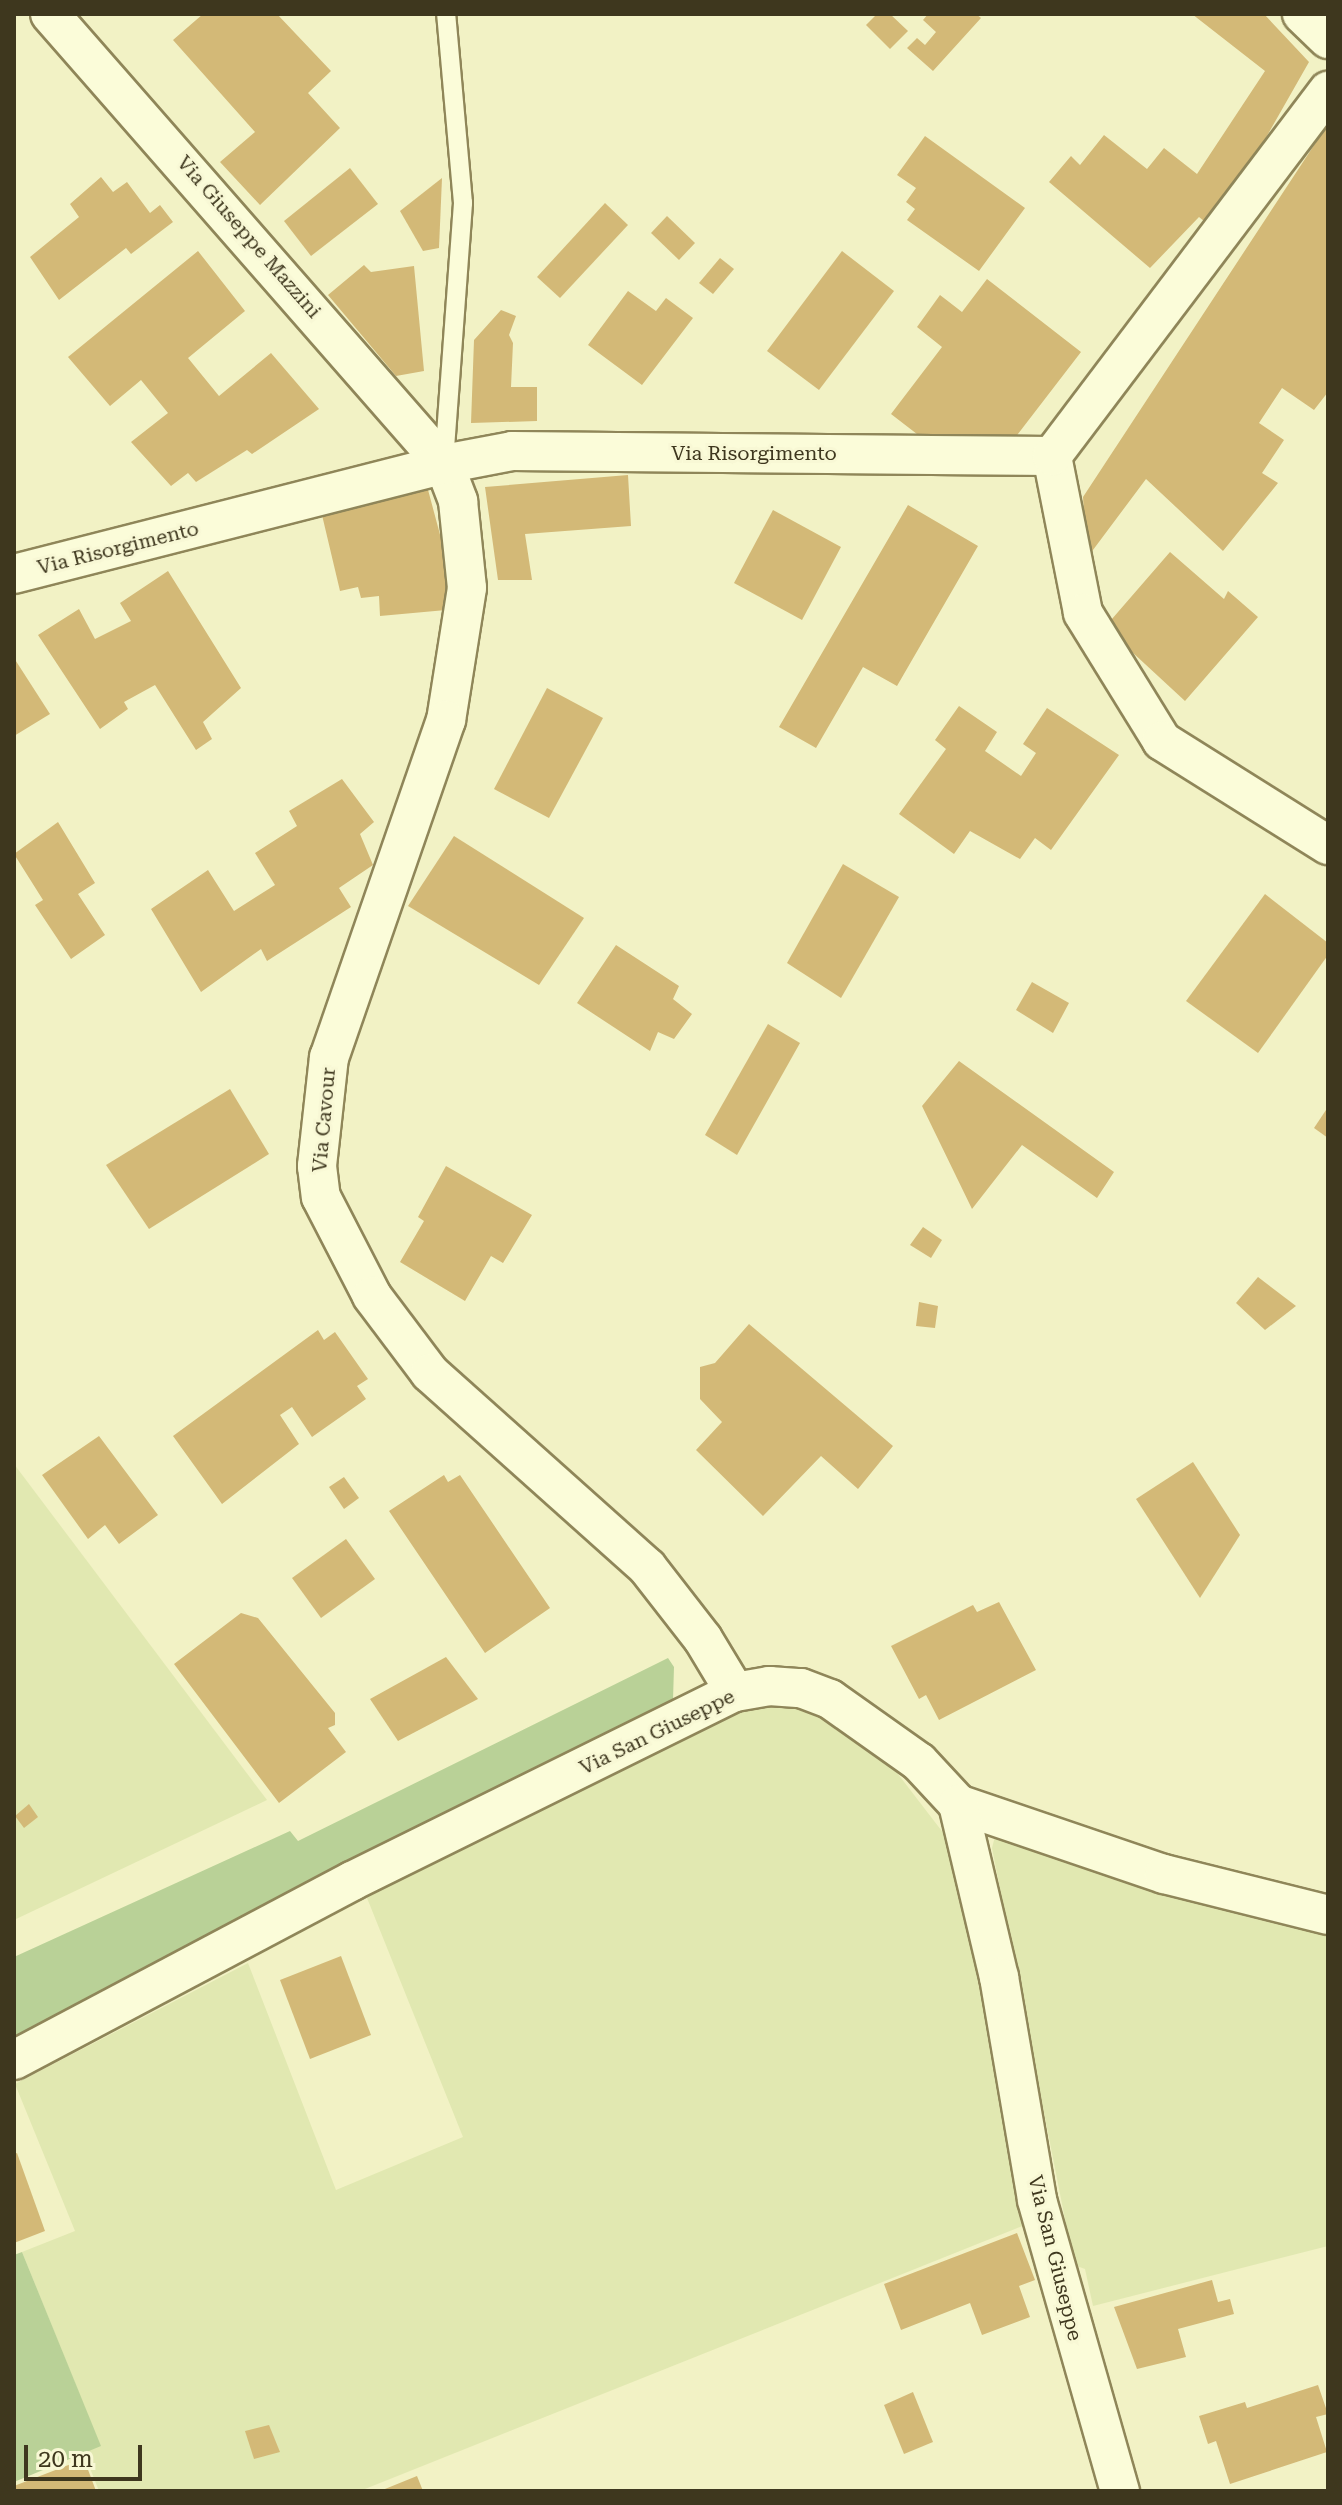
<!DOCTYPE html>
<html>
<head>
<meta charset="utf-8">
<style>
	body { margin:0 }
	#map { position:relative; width:1342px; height:2505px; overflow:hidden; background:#f2f2c5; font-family:"Roboto Serif",serif }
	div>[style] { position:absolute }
	.farmland>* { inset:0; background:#e1e8b1 }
	.green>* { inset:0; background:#b9d197 }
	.building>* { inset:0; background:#d3b977 }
	.roads { filter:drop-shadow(2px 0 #8f8659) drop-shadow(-2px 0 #8f8659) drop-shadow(0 2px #8f8659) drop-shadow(0 -2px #8f8659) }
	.lane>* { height:18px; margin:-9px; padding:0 9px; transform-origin:9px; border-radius:9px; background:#fbfcd9 }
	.street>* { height:38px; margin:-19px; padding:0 19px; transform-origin:19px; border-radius:19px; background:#fbfcd9 }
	span { translate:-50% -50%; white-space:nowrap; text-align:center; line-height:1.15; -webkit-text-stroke:6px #f8f8d5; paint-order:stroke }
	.street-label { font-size:20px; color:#3e371e }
	.frame { position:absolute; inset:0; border:16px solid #3e371e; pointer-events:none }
	.scale { position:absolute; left:24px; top:2445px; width:118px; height:36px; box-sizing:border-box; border:4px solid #3e371e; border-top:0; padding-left:10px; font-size:24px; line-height:28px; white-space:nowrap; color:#3e371e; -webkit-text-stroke:6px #f8f8d5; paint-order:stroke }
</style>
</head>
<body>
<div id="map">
	<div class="farmland">
		<i style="clip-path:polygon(14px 1464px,267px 1800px,14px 1920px)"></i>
		<i style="clip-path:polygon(787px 1702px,853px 1735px,891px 1765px,948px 1839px,963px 1877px,1025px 2225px,360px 2491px,99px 2491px,84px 2453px,100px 2445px,22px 2252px,75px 2231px,15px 2084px,248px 1963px,336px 2190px,463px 2137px,365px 1893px,730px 1708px)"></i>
		<i style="clip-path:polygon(995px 1836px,1328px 1927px,1328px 2246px,1093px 2306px,1085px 2269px,1074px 2265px,992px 1848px)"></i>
	</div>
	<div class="green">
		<i style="clip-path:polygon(668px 1658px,674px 1667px,673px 1700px,667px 1708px,14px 2043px,14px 1957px,290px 1831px,298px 1841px)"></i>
		<i style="clip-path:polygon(22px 2252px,101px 2446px,14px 2482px,14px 2255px)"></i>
	</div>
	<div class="building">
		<i style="clip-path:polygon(203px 14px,277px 14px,331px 71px,308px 93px,340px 128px,260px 205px,220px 162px,255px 132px,173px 40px)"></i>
		<i style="clip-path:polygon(877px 14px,890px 14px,908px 31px,890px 49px,866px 25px)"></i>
		<i style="clip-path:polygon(928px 14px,976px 14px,981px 18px,933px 71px,907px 48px,917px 38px,925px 45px,936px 32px,923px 20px)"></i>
		<i style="clip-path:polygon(1192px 14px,1264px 14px,1309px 62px,1214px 229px,1199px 217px,1150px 268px,1049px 182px,1071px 156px,1080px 165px,1104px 135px,1147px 169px,1164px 148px,1197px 174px,1265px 71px)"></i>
		<i style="clip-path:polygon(1328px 124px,1328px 392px,1314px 410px,1282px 388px,1259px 423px,1284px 440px,1262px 473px,1278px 483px,1223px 551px,1146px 479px,1087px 558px,1083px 497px)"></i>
		<i style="clip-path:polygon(925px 136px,1025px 208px,979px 271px,907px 220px,915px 209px,906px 202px,916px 188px,897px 175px)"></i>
		<i style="clip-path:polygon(350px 168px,378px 204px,311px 256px,284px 221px)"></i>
		<i style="clip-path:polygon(101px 177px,113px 192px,127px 182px,150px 213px,160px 205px,173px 222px,131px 254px,126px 248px,59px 300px,30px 257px,79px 217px,70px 204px)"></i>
		<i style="clip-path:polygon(442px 178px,439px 248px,423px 251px,400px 211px)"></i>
		<i style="clip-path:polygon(605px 203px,628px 225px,560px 298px,537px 277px)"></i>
		<i style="clip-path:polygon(667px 216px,695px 243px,679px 260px,651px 233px)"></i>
		<i style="clip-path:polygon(198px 251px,245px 311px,188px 358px,219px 396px,271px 353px,319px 409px,252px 454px,247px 450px,196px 482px,188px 473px,171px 486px,131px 442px,168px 413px,141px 380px,110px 406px,68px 357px)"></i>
		<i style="clip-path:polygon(842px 251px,894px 291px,819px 390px,767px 351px)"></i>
		<i style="clip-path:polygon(720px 258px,734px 269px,713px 294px,699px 283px)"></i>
		<i style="clip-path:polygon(364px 265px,371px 272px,414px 266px,424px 371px,396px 376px,328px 295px)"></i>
		<i style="clip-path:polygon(987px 279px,1081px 352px,1011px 443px,926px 441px,891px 414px,942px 347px,917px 327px,940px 295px,962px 312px)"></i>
		<i style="clip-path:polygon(628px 291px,656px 311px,666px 298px,693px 318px,642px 385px,588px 345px)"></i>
		<i style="clip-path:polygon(501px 310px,516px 316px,509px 335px,513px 343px,511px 387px,537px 387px,537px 421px,471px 423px,474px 340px)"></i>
		<i style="clip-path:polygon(628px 475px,631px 526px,525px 534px,532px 580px,498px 580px,485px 487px)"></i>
		<i style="clip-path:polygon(427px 486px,446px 557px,446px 610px,380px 616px,379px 596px,361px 598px,358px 587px,340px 591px,322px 515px)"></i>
		<i style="clip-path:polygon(908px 505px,978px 546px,897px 686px,863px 667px,816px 748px,779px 727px)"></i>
		<i style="clip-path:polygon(773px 510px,841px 547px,802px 620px,734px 583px)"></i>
		<i style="clip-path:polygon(1170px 552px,1224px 599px,1228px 591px,1258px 617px,1185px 701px,1105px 627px)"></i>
		<i style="clip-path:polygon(168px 571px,241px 688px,203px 722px,212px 739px,196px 750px,155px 685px,124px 702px,128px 709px,100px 729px,38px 635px,79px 609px,95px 639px,131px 621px,120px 603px)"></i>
		<i style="clip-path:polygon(14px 658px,50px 714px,14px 736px)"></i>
		<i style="clip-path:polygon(547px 688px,603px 718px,549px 818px,494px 789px)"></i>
		<i style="clip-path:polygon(959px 706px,997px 732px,985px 751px,1021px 776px,1036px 753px,1023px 744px,1047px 708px,1119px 755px,1051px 850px,1035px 838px,1020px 859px,970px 831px,954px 854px,899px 814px,946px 749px,935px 740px)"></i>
		<i style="clip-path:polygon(342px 779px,374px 822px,360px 834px,373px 865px,339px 888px,351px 907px,267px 961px,261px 949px,201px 992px,151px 909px,208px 870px,234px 911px,275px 885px,255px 853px,297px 826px,289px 811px)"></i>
		<i style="clip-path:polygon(58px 822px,95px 883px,78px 894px,105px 935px,71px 959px,35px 905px,43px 900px,14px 854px)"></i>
		<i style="clip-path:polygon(454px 836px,584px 918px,539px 985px,408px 906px)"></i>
		<i style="clip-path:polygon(843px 864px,899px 897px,841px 998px,787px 963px)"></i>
		<i style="clip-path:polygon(1265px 894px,1328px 943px,1328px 955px,1258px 1053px,1186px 1001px)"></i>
		<i style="clip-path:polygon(616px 945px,679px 986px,673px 999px,692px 1014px,674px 1039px,658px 1032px,650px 1051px,577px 1003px)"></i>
		<i style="clip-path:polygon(1032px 982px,1069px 1003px,1053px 1033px,1016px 1010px)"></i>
		<i style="clip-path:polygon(768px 1024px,800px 1043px,737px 1155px,705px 1135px)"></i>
		<i style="clip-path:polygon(959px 1061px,1114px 1172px,1097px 1198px,1022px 1145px,972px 1209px,922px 1106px)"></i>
		<i style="clip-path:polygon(230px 1089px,269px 1154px,149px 1229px,106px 1165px)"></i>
		<i style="clip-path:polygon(1328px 1107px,1328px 1138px,1314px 1128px)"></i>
		<i style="clip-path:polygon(446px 1166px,532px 1215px,503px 1263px,491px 1256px,465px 1301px,400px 1262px,424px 1221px,418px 1217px)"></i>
		<i style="clip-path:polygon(923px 1227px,942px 1240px,931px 1258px,910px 1245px)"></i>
		<i style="clip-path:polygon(1258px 1277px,1296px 1306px,1265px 1330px,1236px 1303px)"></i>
		<i style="clip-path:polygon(919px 1302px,938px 1306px,935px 1328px,916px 1326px)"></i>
		<i style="clip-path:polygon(749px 1324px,893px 1446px,858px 1489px,821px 1456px,763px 1516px,696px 1450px,722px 1422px,700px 1399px,700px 1367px,715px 1363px)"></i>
		<i style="clip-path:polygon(318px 1330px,324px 1340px,335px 1332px,368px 1379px,357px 1386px,366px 1399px,312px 1437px,292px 1407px,280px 1415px,299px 1444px,222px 1504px,173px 1436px)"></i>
		<i style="clip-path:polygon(99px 1436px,158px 1515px,119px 1544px,105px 1525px,88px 1539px,42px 1475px)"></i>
		<i style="clip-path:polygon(1193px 1462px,1240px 1535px,1200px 1598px,1136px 1499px)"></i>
		<i style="clip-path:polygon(444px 1475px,448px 1482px,460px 1475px,550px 1608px,485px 1653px,389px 1511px)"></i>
		<i style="clip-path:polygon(344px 1477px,359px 1498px,344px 1509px,329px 1487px)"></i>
		<i style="clip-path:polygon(346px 1539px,375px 1579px,321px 1618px,292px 1578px)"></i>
		<i style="clip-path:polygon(999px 1602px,1036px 1670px,939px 1720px,926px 1695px,919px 1699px,891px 1646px,973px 1605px,977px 1612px)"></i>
		<i style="clip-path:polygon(241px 1613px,258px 1618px,335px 1713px,335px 1725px,328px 1728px,346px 1752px,279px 1803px,174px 1664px)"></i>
		<i style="clip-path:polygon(446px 1657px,478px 1699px,398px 1741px,370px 1699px)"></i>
		<i style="clip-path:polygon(29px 1804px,38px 1817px,24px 1828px,15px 1816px)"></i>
		<i style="clip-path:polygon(341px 1956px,371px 2035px,310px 2059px,280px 1980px)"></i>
		<i style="clip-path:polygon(17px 2153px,45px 2231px,14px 2243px,14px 2154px)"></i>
		<i style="clip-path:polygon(1017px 2233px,1035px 2280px,1019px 2286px,1030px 2317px,982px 2335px,970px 2303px,901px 2330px,884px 2284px)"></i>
		<i style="clip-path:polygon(1212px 2280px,1218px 2302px,1230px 2299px,1234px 2314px,1178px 2329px,1186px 2357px,1137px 2369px,1114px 2307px)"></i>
		<i style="clip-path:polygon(1318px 2385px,1328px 2414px,1316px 2417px,1327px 2452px,1230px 2484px,1216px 2441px,1208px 2444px,1199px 2416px,1245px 2402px,1247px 2408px)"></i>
		<i style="clip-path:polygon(913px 2392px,933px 2442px,904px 2454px,884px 2405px)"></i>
		<i style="clip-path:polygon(269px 2425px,280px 2452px,254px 2459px,245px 2431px)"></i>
		<i style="clip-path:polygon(84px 2459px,96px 2491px,14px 2491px,14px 2486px)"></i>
		<i style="clip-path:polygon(417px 2476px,423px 2491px,380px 2491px)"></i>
	</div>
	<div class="roads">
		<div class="lane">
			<i style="left:444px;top:462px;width:260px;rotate:-85.8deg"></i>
			<i style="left:463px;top:203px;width:190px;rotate:-95.1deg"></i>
		</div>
		<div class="street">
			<i style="left:50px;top:14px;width:598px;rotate:48.8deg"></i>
			<i style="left:444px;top:464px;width:40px;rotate:69deg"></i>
			<i style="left:458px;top:501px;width:87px;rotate:84.1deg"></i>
			<i style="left:467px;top:588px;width:134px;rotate:99deg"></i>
			<i style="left:446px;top:720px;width:357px;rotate:109.1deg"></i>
			<i style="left:329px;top:1057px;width:110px;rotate:96.3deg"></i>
			<i style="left:317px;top:1166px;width:31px;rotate:83deg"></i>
			<i style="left:321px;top:1197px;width:111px;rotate:62.7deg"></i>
			<i style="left:372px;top:1296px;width:96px;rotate:53deg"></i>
			<i style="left:430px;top:1373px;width:291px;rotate:41.8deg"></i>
			<i style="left:647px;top:1567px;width:91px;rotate:52.1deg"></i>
			<i style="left:703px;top:1639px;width:62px;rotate:58.9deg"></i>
			<i style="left:1302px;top:14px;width:36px;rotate:44deg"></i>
			<i style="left:1052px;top:456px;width:160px;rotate:78.8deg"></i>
			<i style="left:1083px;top:613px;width:150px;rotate:58.3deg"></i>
			<i style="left:1162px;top:741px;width:196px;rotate:32.1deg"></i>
			<i style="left:14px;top:574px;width:444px;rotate:-14.3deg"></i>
			<i style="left:444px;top:464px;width:69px;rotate:-10.8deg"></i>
			<i style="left:512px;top:451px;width:540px;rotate:0.53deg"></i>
			<i style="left:1052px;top:456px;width:458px;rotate:-52.9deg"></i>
			<i style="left:958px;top:1804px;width:218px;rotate:18.8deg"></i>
			<i style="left:1164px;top:1874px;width:169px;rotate:14deg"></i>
			<i style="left:14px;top:2060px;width:382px;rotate:-27.9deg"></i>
			<i style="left:352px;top:1881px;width:427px;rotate:-26.3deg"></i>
			<i style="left:735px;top:1692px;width:35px;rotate:-10deg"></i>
			<i style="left:769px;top:1686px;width:32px;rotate:4deg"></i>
			<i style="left:801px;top:1688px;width:31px;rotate:21deg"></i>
			<i style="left:830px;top:1699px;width:109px;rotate:35.3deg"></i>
			<i style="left:919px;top:1762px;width:57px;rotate:47.1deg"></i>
			<i style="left:958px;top:1804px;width:178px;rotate:76.7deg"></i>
			<i style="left:999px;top:1977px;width:226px;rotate:80.3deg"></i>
			<i style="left:1037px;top:2200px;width:303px;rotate:74.1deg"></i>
		</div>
	</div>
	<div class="street-label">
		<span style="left:249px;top:237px;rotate:49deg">Via Giuseppe Mazzini</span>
		<span style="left:754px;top:453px">Via Risorgimento</span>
		<span style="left:118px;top:548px;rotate:-14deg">Via Risorgimento</span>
		<span style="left:324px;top:1120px;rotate:-85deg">Via Cavour</span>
		<span style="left:657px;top:1732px;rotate:-26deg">Via San Giuseppe</span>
		<span style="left:1055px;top:2258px;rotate:76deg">Via San Giuseppe</span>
	</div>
	<div class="frame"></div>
	<div class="scale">20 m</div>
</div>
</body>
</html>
